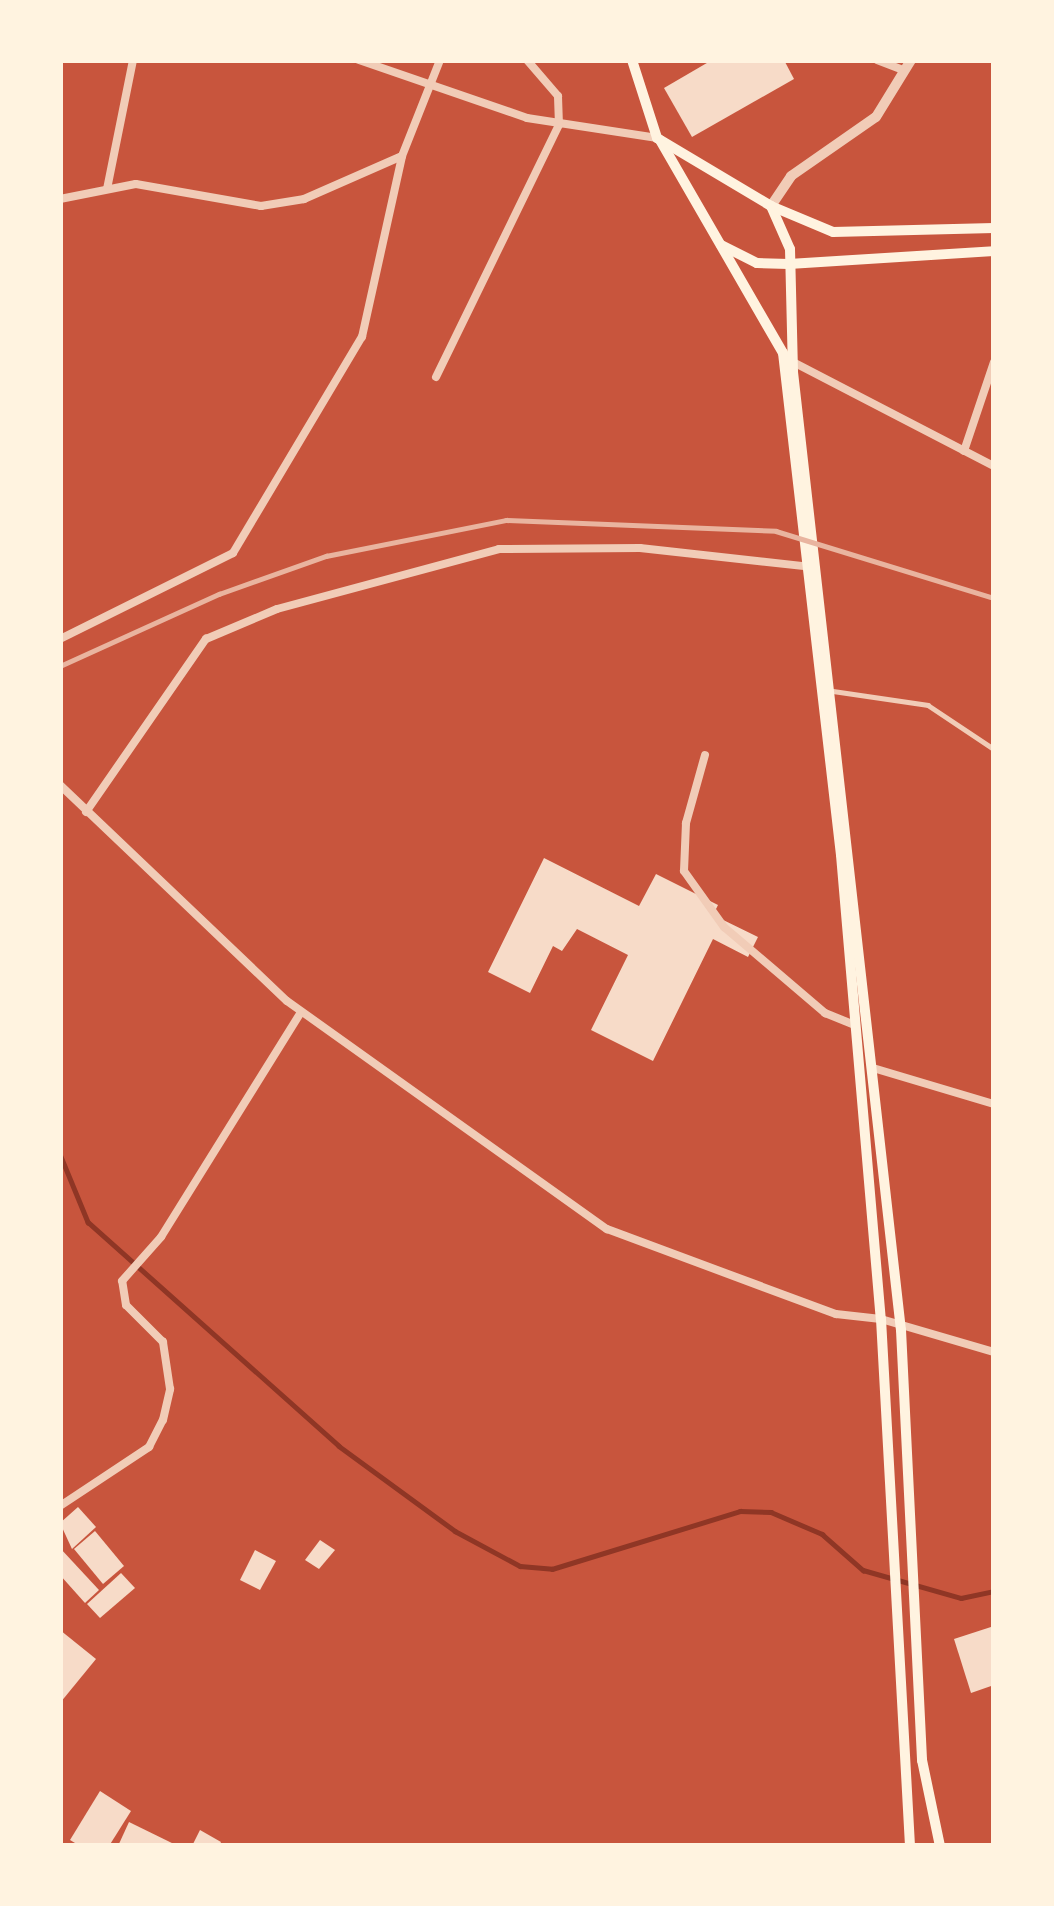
<!DOCTYPE html>
<html>
<head>
<meta charset="utf-8">
<style>
	body { margin:0 }
	#map { position:relative; width:1054px; height:1906px; overflow:hidden; background:#c8553d; font-family:Lora,serif }
	div>[style] { position:absolute }
	.stream>* { height:4.5px; margin:-2.25px; padding:0 2.25px; transform-origin:2.25px; border-radius:2.25px; background:#8f3625 }
	.building>* { inset:0; background:#f7dbc8 }
	.service>* { height:4.5px; margin:-2.25px; padding:0 2.25px; transform-origin:2.25px; border-radius:2.25px; background:#f1ccb7 }
	.minor>* { height:8px; margin:-4px; padding:0 4px; transform-origin:4px; border-radius:4px; background:#f1ccb7 }
	.tertiary>* { height:10px; margin:-5px; padding:0 5px; transform-origin:5px; border-radius:5px; background:#f1ccb7 }
	.secondary>* { height:10px; margin:-5px; padding:0 5px; transform-origin:5px; border-radius:5px; background:#fff3e0 }
	.rail>* { height:4.5px; margin:-2.25px; padding:0 2.25px; transform-origin:2.25px; border-radius:2.25px; background:#e9b49f }
	span { translate:-50% -50%; white-space:nowrap; text-align:center; line-height:1.15; -webkit-text-stroke:12px #fff3e0; paint-order:stroke }
	.frame { position:absolute; inset:0; border:63px solid #fff3e0; pointer-events:none }
</style>
</head>
<body>
<div id="map">
	<div class="stream">
		<i style="left:60px;top:1154px;width:74px;rotate:67.6deg"></i>
		<i style="left:88px;top:1222px;width:336px;rotate:41.7deg"></i>
		<i style="left:339px;top:1446px;width:144px;rotate:36.2deg"></i>
		<i style="left:455px;top:1531px;width:74px;rotate:28.3deg"></i>
		<i style="left:520px;top:1566px;width:32px;rotate:5deg"></i>
		<i style="left:552px;top:1569px;width:197px;rotate:-17.1deg"></i>
		<i style="left:740px;top:1511px;width:31px;rotate:2deg"></i>
		<i style="left:771px;top:1512px;width:56px;rotate:23.3deg"></i>
		<i style="left:822px;top:1534px;width:55px;rotate:41.3deg"></i>
		<i style="left:863px;top:1570px;width:102px;rotate:15.9deg"></i>
		<i style="left:961px;top:1598px;width:34px;rotate:-12deg"></i>
	</div>
	<div class="building">
		<i style="clip-path:polygon(712px 60px,784px 60px,794px 79px,692px 137px,664px 88px)"></i>
		<i style="clip-path:polygon(544px 858px,639px 906px,656px 874px,718px 905px,713px 915px,758px 937px,748px 957px,713px 939px,653px 1061px,591px 1030px,628px 955px,577px 929px,562px 951px,553px 946px,530px 993px,488px 972px)"></i>
		<i style="clip-path:polygon(78px 1507px,96px 1527px,72px 1549px,60px 1523px)"></i>
		<i style="clip-path:polygon(95px 1531px,124px 1566px,103px 1584px,74px 1549px)"></i>
		<i style="clip-path:polygon(320px 1540px,335px 1550px,319px 1569px,305px 1560px)"></i>
		<i style="clip-path:polygon(60px 1548px,99px 1590px,85px 1603px,60px 1575px)"></i>
		<i style="clip-path:polygon(255px 1550px,276px 1561px,260px 1590px,240px 1580px)"></i>
		<i style="clip-path:polygon(121px 1573px,135px 1588px,100px 1618px,87px 1604px)"></i>
		<i style="clip-path:polygon(994px 1626px,994px 1685px,971px 1693px,954px 1639px)"></i>
		<i style="clip-path:polygon(60px 1630px,96px 1659px,60px 1703px)"></i>
		<i style="clip-path:polygon(100px 1791px,131px 1811px,109px 1846px,80px 1846px,70px 1840px)"></i>
		<i style="clip-path:polygon(129px 1822px,178px 1846px,118px 1846px)"></i>
		<i style="clip-path:polygon(200px 1830px,221px 1842px,219px 1846px,192px 1846px)"></i>
	</div>
	<div class="service">
		<i style="left:833px;top:691px;width:96px;rotate:8.4deg"></i>
		<i style="left:928px;top:705px;width:79px;rotate:33.7deg"></i>
	</div>
	<div class="minor">
		<i style="left:359px;top:60px;width:178px;rotate:19deg"></i>
		<i style="left:527px;top:118px;width:132px;rotate:8.7deg"></i>
		<i style="left:877px;top:60px;width:28px;rotate:21deg"></i>
		<i style="left:107px;top:189px;width:132px;rotate:-78.6deg"></i>
		<i style="left:60px;top:199px;width:77px;rotate:-11.2deg"></i>
		<i style="left:136px;top:184px;width:127px;rotate:10deg"></i>
		<i style="left:261px;top:206px;width:44px;rotate:-9.2deg"></i>
		<i style="left:304px;top:199px;width:107px;rotate:-23.7deg"></i>
		<i style="left:793px;top:362px;width:226px;rotate:27.4deg"></i>
		<i style="left:436px;top:377px;width:280px;rotate:-64deg"></i>
		<i style="left:559px;top:125px;width:29px;rotate:-92deg"></i>
		<i style="left:558px;top:96px;width:48px;rotate:-130.7deg"></i>
		<i style="left:964px;top:451px;width:94px;rotate:-71.4deg"></i>
		<i style="left:60px;top:639px;width:193px;rotate:-26.4deg"></i>
		<i style="left:233px;top:553px;width:252px;rotate:-59.2deg"></i>
		<i style="left:362px;top:337px;width:185px;rotate:-77.5deg"></i>
		<i style="left:402px;top:156px;width:103px;rotate:-68.4deg"></i>
		<i style="left:705px;top:755px;width:71px;rotate:105.6deg"></i>
		<i style="left:686px;top:823px;width:48px;rotate:92.4deg"></i>
		<i style="left:684px;top:871px;width:69px;rotate:54.5deg"></i>
		<i style="left:724px;top:927px;width:133px;rotate:40.4deg"></i>
		<i style="left:825px;top:1013px;width:32px;rotate:22deg"></i>
		<i style="left:60px;top:785px;width:313px;rotate:43.6deg"></i>
		<i style="left:287px;top:1001px;width:393px;rotate:35.5deg"></i>
		<i style="left:607px;top:1229px;width:244px;rotate:20.4deg"></i>
		<i style="left:836px;top:1314px;width:45px;rotate:6.3deg"></i>
		<i style="left:881px;top:1319px;width:118px;rotate:16.3deg"></i>
		<i style="left:86px;top:812px;width:211px;rotate:-55.3deg"></i>
		<i style="left:206px;top:639px;width:77px;rotate:-22.9deg"></i>
		<i style="left:277px;top:609px;width:230px;rotate:-15.1deg"></i>
		<i style="left:499px;top:549px;width:141px;rotate:-0.4deg"></i>
		<i style="left:640px;top:548px;width:165px;rotate:6.3deg"></i>
		<i style="left:873px;top:1068px;width:126px;rotate:16.6deg"></i>
		<i style="left:60px;top:1506px;width:107px;rotate:-33.5deg"></i>
		<i style="left:149px;top:1447px;width:30px;rotate:-63deg"></i>
		<i style="left:163px;top:1420px;width:32px;rotate:-77deg"></i>
		<i style="left:170px;top:1389px;width:48px;rotate:-98.5deg"></i>
		<i style="left:163px;top:1342px;width:52px;rotate:-135deg"></i>
		<i style="left:126px;top:1305px;width:24px;rotate:-99deg"></i>
		<i style="left:122px;top:1281px;width:59px;rotate:-48.4deg"></i>
		<i style="left:161px;top:1237px;width:265px;rotate:-58.1deg"></i>
	</div>
	<div class="tertiary">
		<i style="left:771px;top:206px;width:36px;rotate:-56deg"></i>
		<i style="left:791px;top:176px;width:103px;rotate:-34.8deg"></i>
		<i style="left:876px;top:117px;width:67px;rotate:-58.4deg"></i>
	</div>
	<div class="secondary">
		<i style="left:632px;top:60px;width:82px;rotate:72.2deg"></i>
		<i style="left:657px;top:138px;width:133px;rotate:30.8deg"></i>
		<i style="left:771px;top:206px;width:67px;rotate:22.8deg"></i>
		<i style="left:833px;top:232px;width:161px;rotate:-1.4deg"></i>
		<i style="left:660px;top:140px;width:246px;rotate:60deg"></i>
		<i style="left:783px;top:353px;width:505px;rotate:83.41deg"></i>
		<i style="left:841px;top:855px;width:466px;rotate:85.1deg"></i>
		<i style="left:881px;top:1319px;width:528px;rotate:86.85deg"></i>
		<i style="left:771px;top:206px;width:47px;rotate:66.2deg"></i>
		<i style="left:790px;top:249px;width:123px;rotate:88.6deg"></i>
		<i style="left:793px;top:372px;width:964px;rotate:83.57deg"></i>
		<i style="left:901px;top:1330px;width:431px;rotate:87.2deg"></i>
		<i style="left:922px;top:1760px;width:88px;rotate:78.2deg"></i>
		<i style="left:721px;top:245px;width:40px;rotate:26.6deg"></i>
		<i style="left:757px;top:263px;width:32px;rotate:2deg"></i>
		<i style="left:789px;top:264px;width:205px;rotate:-3.6deg"></i>
	</div>
	<div class="rail">
		<i style="left:60px;top:666px;width:175px;rotate:-24.4deg"></i>
		<i style="left:219px;top:594px;width:114px;rotate:-19.6deg"></i>
		<i style="left:326px;top:556px;width:184px;rotate:-11.3deg"></i>
		<i style="left:506px;top:520px;width:270px;rotate:2.3deg"></i>
		<i style="left:776px;top:531px;width:228px;rotate:17.1deg"></i>
	</div>
	<div class="frame"></div>
</div>
</body>
</html>
